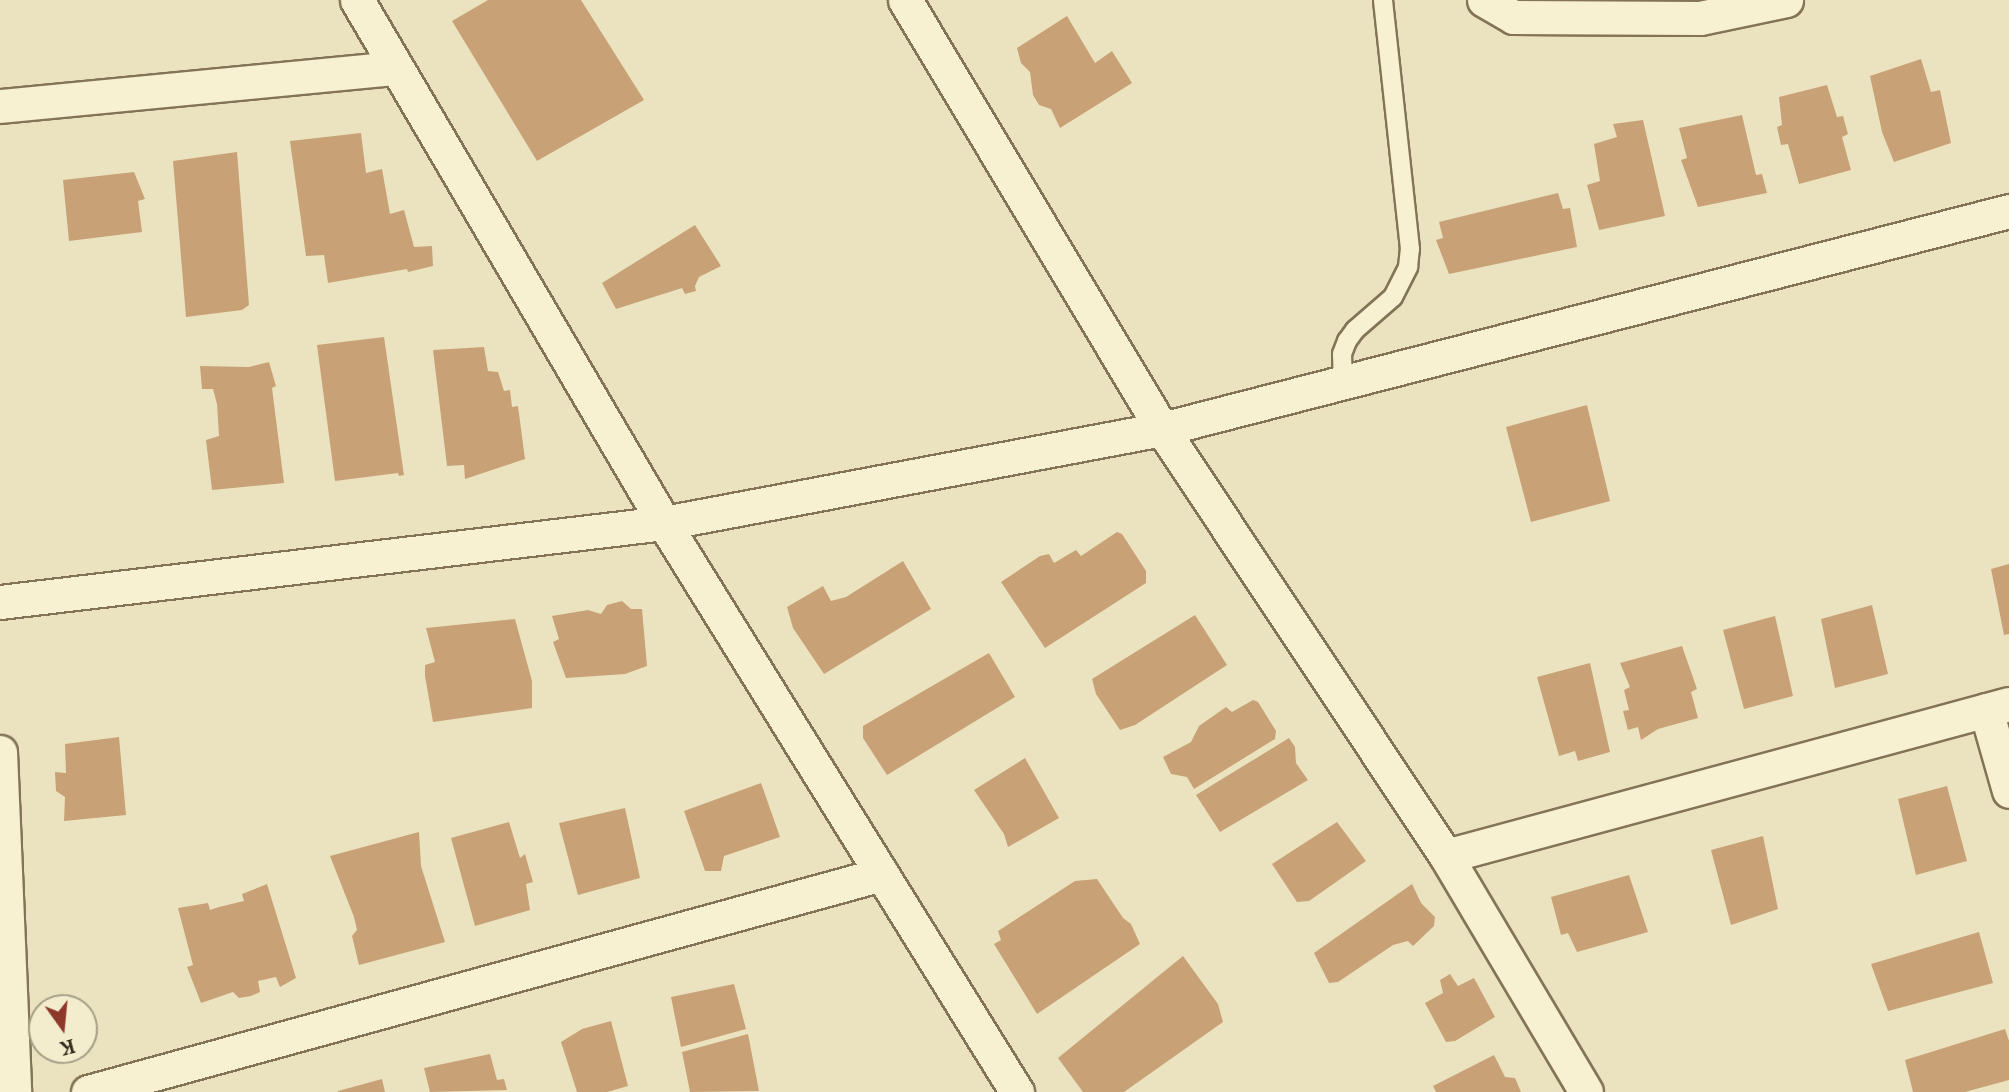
<!DOCTYPE html>
<html>
<head>
<meta charset="utf-8">
<style>
	body { margin:0 }
	#map { position:relative; width:2009px; height:1092px; overflow:hidden; background:#ebe3bf; font-family:Merriweather,serif }
	div>[style] { position:absolute }
	.building>* { inset:0; background:#c8a276 }
	.roads { filter:drop-shadow(2px 0 #837458) drop-shadow(-2px 0 #837458) drop-shadow(0 2px #837458) drop-shadow(0 -2px #837458) }
	.service>* { height:18px; margin:-9px; padding:0 9px; transform-origin:9px; border-radius:9px; background:#f7f0d1 }
	.minor>* { height:33px; margin:-16.5px; padding:0 16.5px; transform-origin:16.5px; border-radius:16.5px; background:#f7f0d1 }
	span { translate:-50% -50%; white-space:nowrap; text-align:center; line-height:1.15; -webkit-text-stroke:5px #f3edce; paint-order:stroke }
	.north { position:absolute; left:28px; top:994px; width:70px; height:70px; box-sizing:border-box; background:#f3edce; border:2px solid #a69f87; border-radius:50%; rotate:165deg; font-size:19px; font-weight:700; line-height:28px; text-align:center; color:#332a1c }
	.north::after { content:''; display:block; margin:auto; width:24px; height:32px; background:#8e372b; clip-path:polygon(50% 0,100% 100%,50% 72%,0 100%) }
</style>
</head>
<body>
<div id="map">
	<div class="building">
		<i style="clip-path:polygon(488px 0,581px 0,644px 100px,537px 161px,452px 21px)"></i>
		<i style="clip-path:polygon(1067px 16px,1095px 63px,1112px 51px,1132px 83px,1060px 128px,1051px 109px,1039px 105px,1033px 95px,1030px 72px,1021px 63px,1017px 48px)"></i>
		<i style="clip-path:polygon(1921px 59px,1931px 92px,1940px 90px,1951px 143px,1894px 162px,1882px 132px,1870px 76px)"></i>
		<i style="clip-path:polygon(1827px 85px,1837px 117px,1843px 116px,1848px 134px,1842px 137px,1851px 170px,1799px 184px,1788px 144px,1781px 145px,1777px 127px,1782px 125px,1779px 97px)"></i>
		<i style="clip-path:polygon(1742px 115px,1756px 175px,1762px 174px,1767px 193px,1698px 207px,1681px 160px,1687px 158px,1679px 128px)"></i>
		<i style="clip-path:polygon(1643px 120px,1665px 216px,1599px 230px,1587px 185px,1600px 181px,1594px 144px,1617px 137px,1613px 124px)"></i>
		<i style="clip-path:polygon(361px 133px,366px 173px,382px 169px,390px 214px,404px 210px,414px 247px,432px 246px,433px 266px,408px 272px,407px 269px,328px 283px,324px 255px,306px 256px,290px 141px)"></i>
		<i style="clip-path:polygon(237px 152px,249px 305px,242px 310px,186px 317px,173px 161px)"></i>
		<i style="clip-path:polygon(134px 172px,145px 199px,138px 201px,142px 232px,69px 241px,63px 180px)"></i>
		<i style="clip-path:polygon(1558px 193px,1563px 209px,1570px 208px,1577px 247px,1449px 274px,1436px 240px,1443px 238px,1439px 222px)"></i>
		<i style="clip-path:polygon(695px 225px,721px 266px,699px 277px,695px 286px,696px 291px,685px 294px,682px 288px,616px 309px,602px 283px)"></i>
		<i style="clip-path:polygon(384px 337px,404px 475px,399px 476px,398px 473px,335px 481px,317px 345px)"></i>
		<i style="clip-path:polygon(484px 347px,488px 371px,498px 372px,504px 391px,510px 390px,512px 407px,518px 406px,525px 459px,465px 479px,464px 465px,447px 466px,433px 350px)"></i>
		<i style="clip-path:polygon(269px 362px,276px 386px,272px 388px,284px 483px,212px 490px,206px 440px,219px 436px,217px 404px,213px 389px,202px 389px,200px 366px,249px 367px)"></i>
		<i style="clip-path:polygon(1587px 405px,1610px 501px,1531px 522px,1506px 427px)"></i>
		<i style="clip-path:polygon(1117px 532px,1122px 534px,1146px 571px,1146px 583px,1045px 648px,1001px 582px,1040px 556px,1049px 554px,1054px 563px,1076px 550px,1081px 556px)"></i>
		<i style="clip-path:polygon(903px 561px,931px 609px,824px 674px,793px 628px,787px 607px,823px 586px,831px 601px,846px 597px)"></i>
		<i style="clip-path:polygon(2009px 564px,2009px 634px,2004px 635px,1991px 569px)"></i>
		<i style="clip-path:polygon(622px 601px,631px 609px,642px 609px,647px 666px,625px 674px,566px 678px,553px 642px,559px 639px,552px 616px,588px 610px,601px 614px,607px 605px)"></i>
		<i style="clip-path:polygon(1872px 605px,1888px 674px,1835px 688px,1821px 619px)"></i>
		<i style="clip-path:polygon(1195px 615px,1227px 665px,1135px 725px,1120px 730px,1096px 694px,1092px 679px)"></i>
		<i style="clip-path:polygon(1775px 616px,1793px 696px,1744px 709px,1723px 630px)"></i>
		<i style="clip-path:polygon(515px 619px,532px 681px,532px 708px,433px 722px,425px 676px,425px 665px,435px 662px,426px 628px)"></i>
		<i style="clip-path:polygon(1682px 646px,1697px 689px,1691px 692px,1698px 718px,1658px 729px,1641px 740px,1638px 727px,1628px 730px,1623px 711px,1629px 710px,1624px 690px,1630px 687px,1620px 663px)"></i>
		<i style="clip-path:polygon(989px 653px,1015px 697px,887px 775px,863px 738px,863px 726px)"></i>
		<i style="clip-path:polygon(1590px 663px,1610px 752px,1578px 761px,1575px 751px,1559px 756px,1537px 677px)"></i>
		<i style="clip-path:polygon(1253px 700px,1258px 702px,1276px 731px,1275px 739px,1194px 789px,1187px 777px,1171px 774px,1163px 757px,1191px 742px,1199px 726px,1226px 707px,1232px 712px)"></i>
		<i style="clip-path:polygon(119px 737px,126px 815px,64px 821px,65px 797px,56px 791px,55px 772px,66px 773px,65px 744px)"></i>
		<i style="clip-path:polygon(1289px 738px,1295px 747px,1296px 763px,1308px 780px,1220px 832px,1196px 795px)"></i>
		<i style="clip-path:polygon(1025px 758px,1059px 818px,1008px 847px,1004px 834px,974px 790px)"></i>
		<i style="clip-path:polygon(761px 783px,780px 837px,724px 856px,721px 871px,705px 871px,684px 811px)"></i>
		<i style="clip-path:polygon(1947px 786px,1967px 861px,1916px 875px,1898px 799px)"></i>
		<i style="clip-path:polygon(625px 808px,640px 878px,578px 895px,559px 823px)"></i>
		<i style="clip-path:polygon(509px 822px,520px 858px,525px 854px,533px 882px,526px 884px,530px 910px,475px 926px,451px 838px)"></i>
		<i style="clip-path:polygon(1337px 822px,1366px 861px,1309px 901px,1297px 902px,1272px 864px)"></i>
		<i style="clip-path:polygon(419px 832px,421px 866px,445px 942px,359px 965px,352px 936px,357px 930px,354px 917px,330px 856px)"></i>
		<i style="clip-path:polygon(1763px 836px,1778px 909px,1731px 925px,1711px 850px)"></i>
		<i style="clip-path:polygon(1629px 875px,1648px 932px,1577px 952px,1568px 933px,1561px 935px,1551px 897px)"></i>
		<i style="clip-path:polygon(1097px 879px,1123px 918px,1131px 924px,1140px 944px,1037px 1014px,994px 944px,1001px 940px,998px 931px,1075px 881px)"></i>
		<i style="clip-path:polygon(267px 884px,296px 978px,280px 987px,276px 977px,258px 981px,260px 992px,251px 996px,239px 998px,233px 992px,201px 1003px,187px 967px,193px 965px,178px 908px,208px 903px,210px 910px,219px 907px,244px 901px,242px 894px)"></i>
		<i style="clip-path:polygon(1412px 884px,1421px 903px,1435px 917px,1434px 926px,1413px 946px,1408px 941px,1393px 945px,1338px 982px,1329px 983px,1314px 953px)"></i>
		<i style="clip-path:polygon(1979px 932px,1993px 983px,1888px 1011px,1871px 964px)"></i>
		<i style="clip-path:polygon(1183px 956px,1218px 1004px,1223px 1022px,1124px 1092px,1083px 1092px,1058px 1058px)"></i>
		<i style="clip-path:polygon(1450px 974px,1458px 986px,1474px 978px,1495px 1017px,1455px 1041px,1446px 1042px,1425px 1003px,1443px 993px,1440px 980px)"></i>
		<i style="clip-path:polygon(734px 984px,746px 1029px,681px 1047px,671px 997px)"></i>
		<i style="clip-path:polygon(611px 1021px,628px 1086px,607px 1092px,577px 1092px,561px 1042px,582px 1029px)"></i>
		<i style="clip-path:polygon(2005px 1029px,2009px 1041px,2009px 1080px,1965px 1092px,1913px 1092px,1905px 1060px)"></i>
		<i style="clip-path:polygon(748px 1034px,759px 1091px,690px 1092px,682px 1052px)"></i>
		<i style="clip-path:polygon(490px 1054px,497px 1080px,504px 1079px,507px 1090px,430px 1092px,424px 1068px)"></i>
		<i style="clip-path:polygon(1494px 1055px,1505px 1077px,1515px 1078px,1521px 1092px,1436px 1092px,1433px 1086px)"></i>
		<i style="clip-path:polygon(382px 1079px,385px 1092px,338px 1092px,338px 1091px)"></i>
	</div>
	<div class="roads">
		<div class="service">
			<i style="left:1343px;top:383px;width:29px;rotate:-92deg"></i>
			<i style="left:1342px;top:354px;width:14px;rotate:-69deg"></i>
			<i style="left:1347px;top:341px;width:14px;rotate:-54deg"></i>
			<i style="left:1355px;top:330px;width:50px;rotate:-41deg"></i>
			<i style="left:1393px;top:297px;width:34px;rotate:-63deg"></i>
			<i style="left:1408px;top:267px;width:18px;rotate:-84deg"></i>
			<i style="left:1410px;top:249px;width:250px;rotate:-96.2deg"></i>
		</div>
		<div class="minor">
			<i style="left:357px;top:0;width:606px;rotate:59.59deg"></i>
			<i style="left:664px;top:523px;width:670px;rotate:58.19deg"></i>
			<i style="left:905px;top:0;width:500px;rotate:59.08deg"></i>
			<i style="left:1162px;top:429px;width:513px;rotate:56.37deg"></i>
			<i style="left:1446px;top:856px;width:274px;rotate:59.3deg"></i>
			<i style="left:1484px;top:0;width:34px;rotate:30deg"></i>
			<i style="left:1513px;top:17px;width:187px;rotate:0.3deg"></i>
			<i style="left:1700px;top:18px;width:88px;rotate:-11.8deg"></i>
			<i style="left:0;top:106px;width:397px;rotate:-5.5deg"></i>
			<i style="left:0;top:602px;width:669px;rotate:-6.78deg"></i>
			<i style="left:664px;top:523px;width:507px;rotate:-10.69deg"></i>
			<i style="left:1162px;top:429px;width:875px;rotate:-14.43deg"></i>
			<i style="left:1986px;top:710px;width:84px;rotate:74.1deg"></i>
			<i style="left:0;top:752px;width:340px;rotate:87.6deg"></i>
			<i style="left:1446px;top:856px;width:583px;rotate:-15.11deg"></i>
			<i style="left:88px;top:1092px;width:823px;rotate:-15.35deg"></i>
		</div>
	</div>
	<div class="north">K</div>
</div>
</body>
</html>
